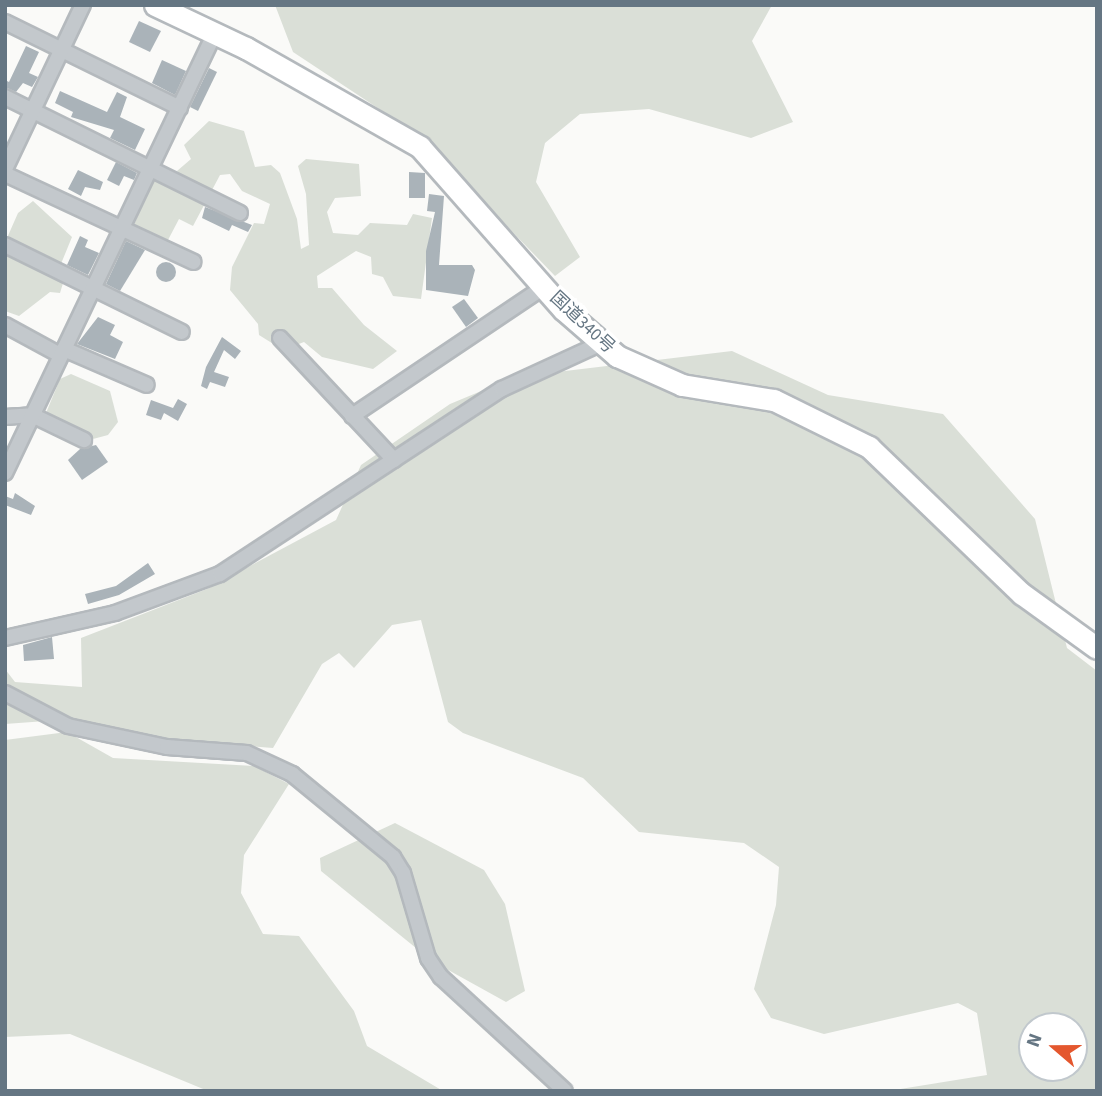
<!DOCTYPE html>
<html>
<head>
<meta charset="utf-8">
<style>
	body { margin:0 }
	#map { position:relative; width:1102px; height:1096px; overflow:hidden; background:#fafaf8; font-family:"Source Sans 3","Noto Sans JP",sans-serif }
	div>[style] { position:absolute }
	.green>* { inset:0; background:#dadfd7 }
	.building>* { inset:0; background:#aab3b9 }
	.round { border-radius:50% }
	.roads { filter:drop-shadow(2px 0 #b4b9bd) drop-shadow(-2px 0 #b4b9bd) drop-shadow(0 2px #b4b9bd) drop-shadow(0 -2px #b4b9bd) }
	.minor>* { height:14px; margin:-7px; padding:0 7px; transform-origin:7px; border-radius:7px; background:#c3c8cc }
	.highway>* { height:21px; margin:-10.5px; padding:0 10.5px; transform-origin:10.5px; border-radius:10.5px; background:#fff }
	span { translate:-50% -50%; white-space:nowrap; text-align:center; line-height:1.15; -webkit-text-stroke:7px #fff; paint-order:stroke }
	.street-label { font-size:18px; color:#657683 }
	.frame { position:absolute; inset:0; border:7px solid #657683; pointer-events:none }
	.north { position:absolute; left:1018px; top:1012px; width:70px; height:70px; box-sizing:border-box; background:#fff; border:2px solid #c1c8cd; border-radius:50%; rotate:290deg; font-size:19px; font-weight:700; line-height:28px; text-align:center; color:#657683 }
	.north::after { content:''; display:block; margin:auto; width:24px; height:32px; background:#e4572e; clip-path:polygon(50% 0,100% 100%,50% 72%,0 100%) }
</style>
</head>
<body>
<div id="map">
	<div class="green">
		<i style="clip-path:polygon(275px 5px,772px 5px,752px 41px,793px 122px,751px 138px,649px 109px,580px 114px,545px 143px,536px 182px,580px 257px,555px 276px,420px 136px,293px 52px)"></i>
		<i style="clip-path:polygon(209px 121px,244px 131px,255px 167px,271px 165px,280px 173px,297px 219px,301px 249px,309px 245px,306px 194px,298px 166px,306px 159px,359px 164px,361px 196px,335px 198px,327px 212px,333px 233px,358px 235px,370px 223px,407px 225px,413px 214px,432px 218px,421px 299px,393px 296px,383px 277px,372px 274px,371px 257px,356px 251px,317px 276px,318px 288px,332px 288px,364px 325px,397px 351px,373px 369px,322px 357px,304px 342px,283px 350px,259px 335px,258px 324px,230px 290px,232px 267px,254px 223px,264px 224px,270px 204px,242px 191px,230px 174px,220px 175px,193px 226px,179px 219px,168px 240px,134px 225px,153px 178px,182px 179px,177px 171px,191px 159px,184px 145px)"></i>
		<i style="clip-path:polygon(33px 201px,72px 237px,56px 276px,64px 280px,60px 293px,50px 292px,19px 316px,5px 311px,7px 238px,18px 213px)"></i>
		<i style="clip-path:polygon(evenodd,732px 351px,828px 395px,943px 414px,1035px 519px,1067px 648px,1097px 671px,1097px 1091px,888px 1091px,987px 1075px,977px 1013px,958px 1003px,824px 1034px,771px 1018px,754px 989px,776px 905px,779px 867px,744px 843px,639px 832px,583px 778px,463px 733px,448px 722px,421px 620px,392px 625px,354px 668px,339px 653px,322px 664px,273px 748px,166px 740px,73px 719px,5px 724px,5px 669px,15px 682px,82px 687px,81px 638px,207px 589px,336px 520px,361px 465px,450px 404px,515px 377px,732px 351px,1032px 1026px,1074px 1026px,1074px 1068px,1032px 1068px,1032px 1026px)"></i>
		<i style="clip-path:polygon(71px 374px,110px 391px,118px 422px,108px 435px,93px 439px,46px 413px,60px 379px)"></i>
		<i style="clip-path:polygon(67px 732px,113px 758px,254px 766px,289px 784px,244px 855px,241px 893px,263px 934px,299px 936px,354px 1011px,367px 1046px,443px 1091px,208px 1091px,70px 1034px,5px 1037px,5px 740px)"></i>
		<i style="clip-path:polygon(395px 823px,484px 870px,505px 904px,525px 991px,506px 1002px,432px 961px,321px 871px,320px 858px)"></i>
	</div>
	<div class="building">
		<i style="clip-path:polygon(139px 21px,161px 31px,150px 52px,129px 42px)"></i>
		<i style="clip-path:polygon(26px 46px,39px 52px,29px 73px,38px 77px,32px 87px,23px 83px,16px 92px,5px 87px,5px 80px,9px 82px)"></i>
		<i style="clip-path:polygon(162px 60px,186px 71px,175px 95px,152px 83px)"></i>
		<i style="clip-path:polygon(209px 68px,217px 72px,198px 111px,190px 107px)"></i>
		<i style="clip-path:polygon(60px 91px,107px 112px,117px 92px,127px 97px,120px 117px,145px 129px,135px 150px,110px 138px,114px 130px,71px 117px,73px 112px,55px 103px)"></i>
		<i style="clip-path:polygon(116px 162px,137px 173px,134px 180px,124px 176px,119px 186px,107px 180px)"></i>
		<i style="clip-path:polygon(78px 170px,103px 182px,100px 190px,85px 187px,81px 196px,68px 189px)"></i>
		<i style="clip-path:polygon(409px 172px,425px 173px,425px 198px,409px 198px)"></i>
		<i style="clip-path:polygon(429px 194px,444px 196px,439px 265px,472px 265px,475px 270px,468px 296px,426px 290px,426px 251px,435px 212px,427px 211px)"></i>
		<i style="clip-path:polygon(205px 207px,252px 225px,248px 232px,232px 225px,229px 231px,202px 218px)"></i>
		<i style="clip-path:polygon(80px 236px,88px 240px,85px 247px,99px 253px,88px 275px,67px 265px)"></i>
		<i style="clip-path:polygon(126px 241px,145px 250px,120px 291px,106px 284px)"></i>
		<i class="round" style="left:156px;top:262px;width:20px;height:20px"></i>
		<i style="clip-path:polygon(464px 299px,478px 318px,466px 327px,452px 307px)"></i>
		<i style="clip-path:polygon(98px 317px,115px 325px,110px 335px,123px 342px,115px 359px,77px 344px)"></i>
		<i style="clip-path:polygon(222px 337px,241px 351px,235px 359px,224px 350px,214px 372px,229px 377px,225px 387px,210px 382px,207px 389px,201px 386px,206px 367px)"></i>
		<i style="clip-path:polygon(178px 399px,187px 404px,178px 421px,164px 413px,161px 420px,146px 415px,151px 400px,173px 408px)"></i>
		<i style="clip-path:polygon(96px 445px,108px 462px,82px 480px,68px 460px,80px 449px)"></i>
		<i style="clip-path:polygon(15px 493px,35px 506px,31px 515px,5px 505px,5px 496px,13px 499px)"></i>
		<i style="clip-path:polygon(148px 563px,155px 574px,119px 595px,88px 604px,85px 594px,116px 586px)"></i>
		<i style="clip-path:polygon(52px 637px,54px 659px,24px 661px,23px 645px)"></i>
	</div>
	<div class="roads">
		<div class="minor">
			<i style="left:5px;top:22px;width:195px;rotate:26.2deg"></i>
			<i style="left:5px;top:97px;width:262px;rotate:26.3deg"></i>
			<i style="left:5px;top:169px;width:182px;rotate:-64.6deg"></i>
			<i style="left:5px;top:174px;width:208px;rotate:25deg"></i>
			<i style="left:5px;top:245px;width:197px;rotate:26.2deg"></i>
			<i style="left:5px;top:325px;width:63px;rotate:28.6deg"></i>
			<i style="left:280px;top:338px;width:167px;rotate:46.9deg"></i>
			<i style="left:64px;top:349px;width:90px;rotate:23.4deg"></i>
			<i style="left:352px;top:416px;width:231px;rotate:-33.9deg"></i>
			<i style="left:5px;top:417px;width:27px;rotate:-4deg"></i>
			<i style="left:32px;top:415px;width:58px;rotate:25.7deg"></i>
			<i style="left:5px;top:473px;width:488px;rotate:-64.5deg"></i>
			<i style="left:5px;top:638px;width:113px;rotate:-12.8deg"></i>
			<i style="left:115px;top:613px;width:112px;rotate:-20.4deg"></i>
			<i style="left:220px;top:574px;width:337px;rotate:-33.3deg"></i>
			<i style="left:502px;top:389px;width:108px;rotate:-24.7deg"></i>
			<i style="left:5px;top:693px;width:71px;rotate:27.6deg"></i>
			<i style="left:68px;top:726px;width:101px;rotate:12deg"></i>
			<i style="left:167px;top:747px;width:80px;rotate:4.3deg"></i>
			<i style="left:247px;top:753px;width:50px;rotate:25deg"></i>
			<i style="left:292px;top:774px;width:131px;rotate:39.4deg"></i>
			<i style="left:393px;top:857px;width:19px;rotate:58deg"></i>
			<i style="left:403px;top:873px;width:89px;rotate:73.6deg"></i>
			<i style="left:428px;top:958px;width:23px;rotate:56deg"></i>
			<i style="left:441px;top:977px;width:168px;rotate:42.6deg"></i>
		</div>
		<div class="highway">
			<i style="left:155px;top:5px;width:101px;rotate:25.3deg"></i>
			<i style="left:246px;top:48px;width:200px;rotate:29.6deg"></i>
			<i style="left:420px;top:147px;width:216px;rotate:48.6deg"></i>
			<i style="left:563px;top:309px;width:72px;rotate:41deg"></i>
			<i style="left:617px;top:356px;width:71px;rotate:24deg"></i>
			<i style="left:682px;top:385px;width:93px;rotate:9.3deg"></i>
			<i style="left:774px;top:400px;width:106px;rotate:26.3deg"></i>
			<i style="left:869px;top:447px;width:212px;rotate:43.9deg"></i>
			<i style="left:1022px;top:594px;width:92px;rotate:35.8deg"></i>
		</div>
	</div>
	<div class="street-label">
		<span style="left:582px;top:323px;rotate:43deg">国道340号</span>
	</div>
	<div class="frame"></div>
	<div class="north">N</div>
</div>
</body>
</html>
